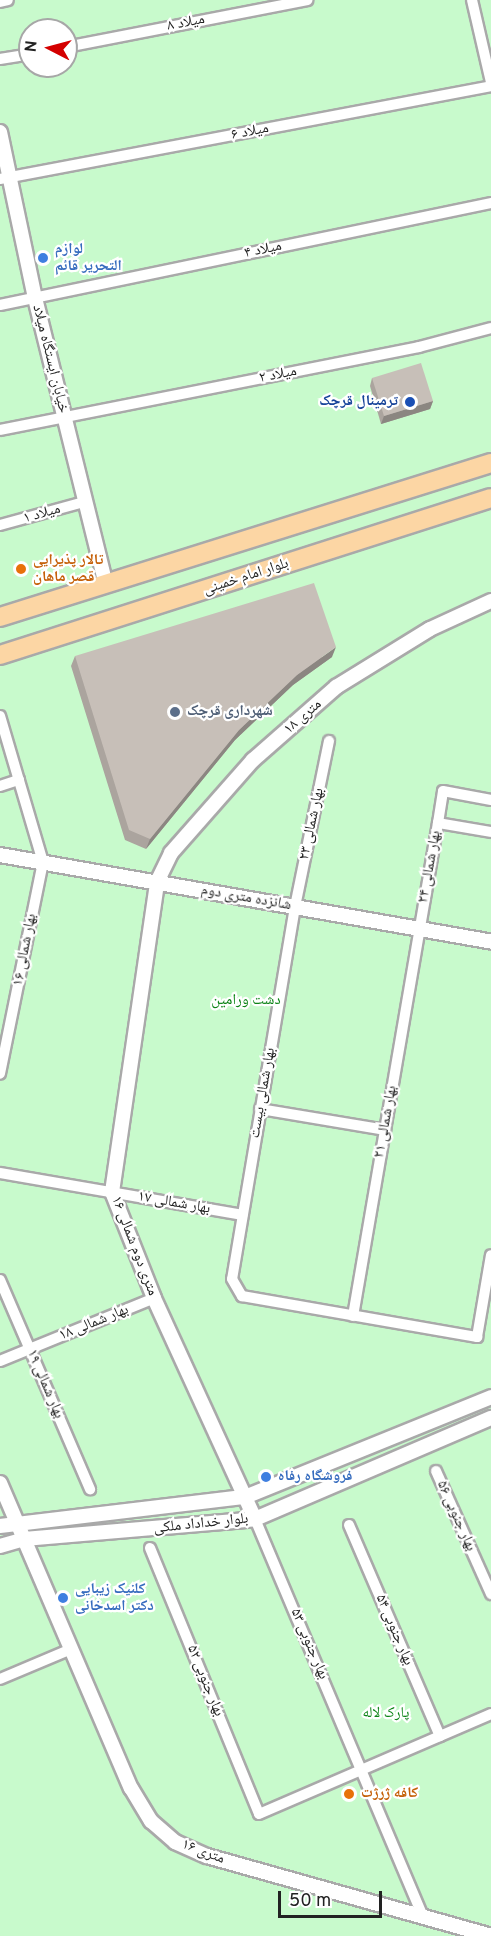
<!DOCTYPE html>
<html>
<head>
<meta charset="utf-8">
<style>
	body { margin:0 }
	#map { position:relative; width:491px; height:1936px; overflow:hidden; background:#f2efe9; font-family:Overpass,"Noto Naskh Arabic",sans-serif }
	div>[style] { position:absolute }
	.park>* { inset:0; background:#c8facc }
	.roads { filter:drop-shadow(2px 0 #a9a9a9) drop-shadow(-2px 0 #a9a9a9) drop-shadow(0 2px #a9a9a9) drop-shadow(0 -2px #a9a9a9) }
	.minor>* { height:10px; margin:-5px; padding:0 5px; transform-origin:5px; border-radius:5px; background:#fff }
	.tertiary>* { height:14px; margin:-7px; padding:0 7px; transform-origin:7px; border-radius:7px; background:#fff }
	.primary>* { height:18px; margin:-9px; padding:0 9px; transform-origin:9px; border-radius:9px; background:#fcd6a4 }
	.wall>* { inset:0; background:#aba49e }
	.shaded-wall>* { inset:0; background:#8b8681 }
	.building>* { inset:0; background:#c7bfb8 }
	.dots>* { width:16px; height:16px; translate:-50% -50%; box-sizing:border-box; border:3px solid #fff; border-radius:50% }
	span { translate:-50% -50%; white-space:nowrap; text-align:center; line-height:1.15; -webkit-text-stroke:4.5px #fff; paint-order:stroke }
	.street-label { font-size:15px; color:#222 }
	.shop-label { font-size:15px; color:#366cbe; font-weight:700 }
	.left { translate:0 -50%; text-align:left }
	.transit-label { font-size:15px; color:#164399; font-weight:700 }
	.right { translate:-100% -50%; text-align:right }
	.food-label { font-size:15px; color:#c56008; font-weight:700 }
	.service-label { font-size:15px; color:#4e5e75; font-weight:700 }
	.park-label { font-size:15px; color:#0c8416 }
	.north { position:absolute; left:18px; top:18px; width:60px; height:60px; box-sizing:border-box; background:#fff; border:2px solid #a7a7a7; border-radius:50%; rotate:276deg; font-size:16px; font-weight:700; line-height:24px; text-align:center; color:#222 }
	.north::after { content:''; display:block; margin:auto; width:21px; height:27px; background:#d40000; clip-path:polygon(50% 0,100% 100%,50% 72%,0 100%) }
	.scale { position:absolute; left:278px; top:1891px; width:104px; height:27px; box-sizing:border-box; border:3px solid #222; border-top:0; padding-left:8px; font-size:18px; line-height:21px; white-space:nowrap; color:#222; -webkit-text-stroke:4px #fff; paint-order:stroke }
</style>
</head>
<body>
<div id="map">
	<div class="park">
		<i style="clip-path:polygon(evenodd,0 0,491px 0,491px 1936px,0 1936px,0 0,30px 30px,66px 30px,66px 66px,30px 66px,30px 30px)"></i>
	</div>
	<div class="roads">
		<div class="minor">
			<i style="left:472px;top:0;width:84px;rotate:77deg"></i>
			<i style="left:0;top:2px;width:8px;rotate:-14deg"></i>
			<i style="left:66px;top:47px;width:246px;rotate:-11deg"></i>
			<i style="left:0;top:59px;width:30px;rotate:-9deg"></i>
			<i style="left:0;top:179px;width:500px;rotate:-10.7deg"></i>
			<i style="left:0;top:305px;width:501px;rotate:-11.74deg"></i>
			<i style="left:0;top:430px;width:427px;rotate:-11.2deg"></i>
			<i style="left:419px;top:347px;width:74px;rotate:-14.8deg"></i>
			<i style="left:0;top:525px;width:87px;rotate:-15.3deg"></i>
			<i style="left:0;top:716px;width:152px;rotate:73.6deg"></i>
			<i style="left:43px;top:862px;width:216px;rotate:101.5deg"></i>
			<i style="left:329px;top:741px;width:169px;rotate:101.6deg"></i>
			<i style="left:295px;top:907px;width:377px;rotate:99.6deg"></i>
			<i style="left:232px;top:1279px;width:20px;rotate:60deg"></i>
			<i style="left:242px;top:1296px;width:239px;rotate:9.9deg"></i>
			<i style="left:477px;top:1337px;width:83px;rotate:-80.3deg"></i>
			<i style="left:0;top:786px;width:20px;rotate:-18deg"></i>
			<i style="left:438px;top:823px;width:32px;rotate:-81deg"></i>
			<i style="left:443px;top:791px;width:49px;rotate:10.6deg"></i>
			<i style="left:260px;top:1109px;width:127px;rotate:9.5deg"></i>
			<i style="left:0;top:1173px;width:246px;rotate:9.8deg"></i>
			<i style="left:0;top:1280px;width:228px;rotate:66.7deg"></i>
			<i style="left:353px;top:1316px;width:500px;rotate:-80.22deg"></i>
			<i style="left:438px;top:823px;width:54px;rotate:9.6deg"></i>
			<i style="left:0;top:1361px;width:166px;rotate:-22.2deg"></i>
			<i style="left:436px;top:1471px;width:135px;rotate:65.9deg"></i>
			<i style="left:255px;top:1519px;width:434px;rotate:67.1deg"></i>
			<i style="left:349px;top:1525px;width:230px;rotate:66.7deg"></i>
			<i style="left:150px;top:1548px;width:287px;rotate:67.7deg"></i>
			<i style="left:259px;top:1814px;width:253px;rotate:-23.3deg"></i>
			<i style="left:0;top:1679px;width:77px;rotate:-22.9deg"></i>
		</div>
		<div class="tertiary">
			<i style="left:0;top:132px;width:170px;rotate:78.1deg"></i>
			<i style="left:35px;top:298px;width:295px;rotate:76.1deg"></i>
			<i style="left:0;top:855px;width:499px;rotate:10deg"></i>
			<i style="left:0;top:1483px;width:332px;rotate:66.8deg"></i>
			<i style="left:131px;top:1788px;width:39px;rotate:59deg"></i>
			<i style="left:151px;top:1821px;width:32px;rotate:41deg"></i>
			<i style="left:175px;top:1842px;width:35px;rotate:24deg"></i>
			<i style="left:207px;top:1856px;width:295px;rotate:15.7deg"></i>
			<i style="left:255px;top:1519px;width:243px;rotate:-114.6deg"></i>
			<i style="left:154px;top:1298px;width:114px;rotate:-111.6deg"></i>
			<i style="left:112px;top:1192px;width:313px;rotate:-81.7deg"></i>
			<i style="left:157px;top:882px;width:32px;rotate:-64deg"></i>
			<i style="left:171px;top:853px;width:124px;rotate:-48.6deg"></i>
			<i style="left:253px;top:760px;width:111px;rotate:-41.3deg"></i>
			<i style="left:336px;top:687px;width:110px;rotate:-31.7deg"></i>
			<i style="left:430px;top:629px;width:67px;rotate:-24.7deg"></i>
			<i style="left:0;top:1526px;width:247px;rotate:-6.8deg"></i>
			<i style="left:245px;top:1497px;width:266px;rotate:-22.1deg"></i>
			<i style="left:0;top:1546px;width:25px;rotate:-16deg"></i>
			<i style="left:24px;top:1539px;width:232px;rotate:-4.9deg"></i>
			<i style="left:255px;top:1519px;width:257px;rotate:-23.2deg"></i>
		</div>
		<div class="primary">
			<i style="left:0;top:617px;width:515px;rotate:-17.41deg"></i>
			<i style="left:0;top:655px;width:515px;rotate:-17.73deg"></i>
		</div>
	</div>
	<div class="wall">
		<i style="clip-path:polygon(372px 378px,433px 401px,430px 409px,381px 424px,370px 386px)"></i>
		<i style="clip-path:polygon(75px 656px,332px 657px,293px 685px,235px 740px,146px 849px,125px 840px,71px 666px)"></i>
	</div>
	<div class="shaded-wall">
		<i style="clip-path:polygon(433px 401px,430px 409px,381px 424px,384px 416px)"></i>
		<i style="clip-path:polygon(336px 647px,332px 657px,293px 685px,235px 740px,146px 849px,150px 839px,239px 730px,297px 675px)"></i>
	</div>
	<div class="building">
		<i style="clip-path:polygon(421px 363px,433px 401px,384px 416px,372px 378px)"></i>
		<i style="clip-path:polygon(314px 583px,336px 647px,297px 675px,239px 730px,150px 839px,129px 830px,75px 656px)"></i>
	</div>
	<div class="dots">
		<i style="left:43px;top:258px;background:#3f7fe0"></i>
		<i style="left:410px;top:402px;background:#1a4fb4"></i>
		<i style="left:21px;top:569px;background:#e8710a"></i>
		<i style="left:175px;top:712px;background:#5c6f8a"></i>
		<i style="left:266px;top:1477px;background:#3f7fe0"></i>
		<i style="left:63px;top:1598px;background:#3f7fe0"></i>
		<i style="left:349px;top:1794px;background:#e8710a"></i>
	</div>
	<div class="street-label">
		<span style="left:186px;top:23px;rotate:-11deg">میلاد ۸</span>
		<span style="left:250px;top:132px;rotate:-11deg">میلاد ۶</span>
		<span style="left:263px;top:250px;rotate:-12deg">میلاد ۴</span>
		<span style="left:50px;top:359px;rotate:76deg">خیابان ایستگاه میلاد</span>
		<span style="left:278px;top:375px;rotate:-11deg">میلاد ۲</span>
		<span style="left:42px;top:514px;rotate:-16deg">میلاد ۱</span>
		<span style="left:246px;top:577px;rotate:-18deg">بلوار امام خمینی</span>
		<span style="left:303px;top:717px;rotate:-41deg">۱۸ متری</span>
		<span style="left:312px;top:824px;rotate:-78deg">بهار شمالی ۲۳</span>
		<span style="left:430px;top:867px;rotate:-80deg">بهار شمالی ۲۴</span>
		<span style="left:246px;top:898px;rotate:10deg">شانزده متری دوم</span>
		<span style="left:25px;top:950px;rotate:-79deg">بهار شمالی ۱۶</span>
		<span style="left:263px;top:1093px;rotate:-80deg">بهار شمالی بیست</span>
		<span style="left:386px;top:1122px;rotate:-80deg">بهار شمالی ۲۱</span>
		<span style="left:174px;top:1203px;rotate:10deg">بهار شمالی ۱۷</span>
		<span style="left:134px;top:1246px;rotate:69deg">۱۶ متری دوم شمالی</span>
		<span style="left:94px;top:1323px;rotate:-22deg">بهار شمالی ۱۸</span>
		<span style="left:45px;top:1384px;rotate:67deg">بهار شمالی ۱۹</span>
		<span style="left:456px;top:1516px;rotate:66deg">بهار جنوبی ۵۶</span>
		<span style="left:201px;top:1524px;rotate:-6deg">بلوار خداداد ملکی</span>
		<span style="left:394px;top:1630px;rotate:67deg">بهار جنوبی ۵۴</span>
		<span style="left:309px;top:1644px;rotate:67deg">بهار جنوبی ۵۳</span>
		<span style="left:205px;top:1681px;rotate:68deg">بهار جنوبی ۵۲</span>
		<span style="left:203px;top:1852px;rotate:21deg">۱۶ متری</span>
	</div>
	<div class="shop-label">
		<span class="left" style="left:55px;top:258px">لوازم<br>التحریر قائم</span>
		<span class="left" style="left:278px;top:1477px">فروشگاه رفاه</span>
		<span class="left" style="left:75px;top:1598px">کلنیک زیبایی<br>دکتر اسدخانی</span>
	</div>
	<div class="transit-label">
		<span class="right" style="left:398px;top:402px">ترمینال قرچک</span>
	</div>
	<div class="food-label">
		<span class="left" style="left:33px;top:569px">تالار پذیرایی<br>قصر ماهان</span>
		<span class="left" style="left:361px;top:1794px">کافه ژرژت</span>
	</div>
	<div class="service-label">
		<span class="left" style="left:187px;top:712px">شهرداری قرچک</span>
	</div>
	<div class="park-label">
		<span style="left:246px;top:1001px">دشت ورامین</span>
		<span style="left:386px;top:1714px">پارک لاله</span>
	</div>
	<div class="north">N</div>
	<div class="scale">50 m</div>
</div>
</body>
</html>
